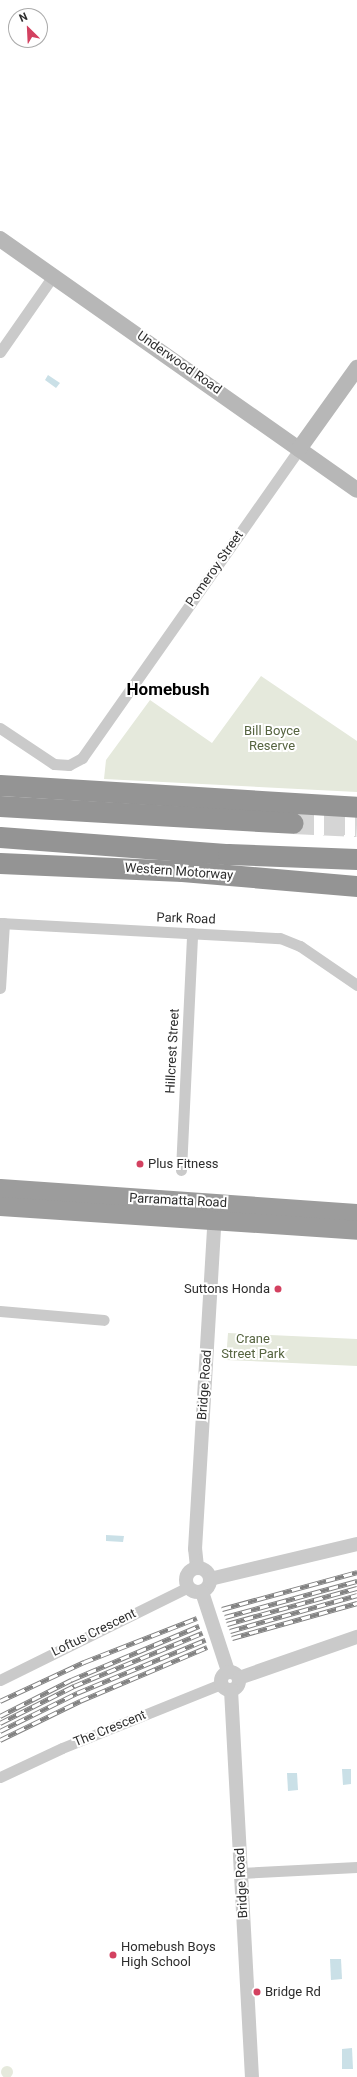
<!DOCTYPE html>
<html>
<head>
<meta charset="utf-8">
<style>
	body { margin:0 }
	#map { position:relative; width:357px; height:2077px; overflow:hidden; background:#fff; font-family:Roboto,sans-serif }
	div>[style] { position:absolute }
	.green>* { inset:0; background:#e5e9dc }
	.round { border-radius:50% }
	.water>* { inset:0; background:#cae0e7 }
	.motorway-tunnel>* { height:21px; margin-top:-10.5px; transform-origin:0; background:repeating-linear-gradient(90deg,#d5d5d5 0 21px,transparent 0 31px) }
	.minor>* { height:11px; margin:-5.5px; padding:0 5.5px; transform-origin:5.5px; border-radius:5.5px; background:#cacaca }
	.tertiary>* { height:14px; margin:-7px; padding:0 7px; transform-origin:7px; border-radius:7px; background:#cacaca }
	.tertiary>.ring { margin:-7px; padding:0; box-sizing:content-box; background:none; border:14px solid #cacaca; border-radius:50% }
	.secondary>* { height:16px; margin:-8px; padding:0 8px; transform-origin:8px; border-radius:8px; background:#b7b7b7 }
	.trunk>* { height:19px; margin:-9.5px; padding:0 9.5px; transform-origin:9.5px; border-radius:9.5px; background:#9c9c9c }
	.motorway>* { height:21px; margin:-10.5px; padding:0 10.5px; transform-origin:10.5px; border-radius:10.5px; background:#949494 }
	.rail>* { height:4.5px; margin-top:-2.25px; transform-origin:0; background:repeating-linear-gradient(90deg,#fff 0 9px,#828282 0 18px); box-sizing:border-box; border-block:1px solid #828282 }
	.dots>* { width:11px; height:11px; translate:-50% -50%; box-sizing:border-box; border:2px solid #fff; border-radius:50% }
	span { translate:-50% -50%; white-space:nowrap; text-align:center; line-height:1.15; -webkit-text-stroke:4px #fff; paint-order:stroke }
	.street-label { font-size:13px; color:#2d2d2d }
	.park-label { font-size:13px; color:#566440 }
	.poi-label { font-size:13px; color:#2d2d2d }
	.left { translate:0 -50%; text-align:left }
	.right { translate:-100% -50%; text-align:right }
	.district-label { font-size:17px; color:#000; font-weight:700 }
	.north { position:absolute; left:8px; top:8px; width:40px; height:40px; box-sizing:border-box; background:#fff; border:1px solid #ababab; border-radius:50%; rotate:336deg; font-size:11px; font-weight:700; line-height:16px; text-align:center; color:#2d2d2d }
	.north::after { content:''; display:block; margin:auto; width:14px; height:18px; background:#d34160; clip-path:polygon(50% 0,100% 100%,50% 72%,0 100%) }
</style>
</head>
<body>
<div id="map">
	<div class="green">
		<i style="clip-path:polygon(261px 676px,357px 741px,357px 792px,104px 779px,106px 760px,150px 700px,212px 743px)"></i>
		<i style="clip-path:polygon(228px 1333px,357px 1339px,357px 1366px,226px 1360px)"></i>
		<i class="round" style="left:1px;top:2066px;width:12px;height:12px"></i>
	</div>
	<div class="water">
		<i style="clip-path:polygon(48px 375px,60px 383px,56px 388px,45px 380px)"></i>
		<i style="clip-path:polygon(106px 1535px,124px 1536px,123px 1542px,106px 1541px)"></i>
		<i style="clip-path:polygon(342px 1769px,351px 1769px,351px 1784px,343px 1785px)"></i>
		<i style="clip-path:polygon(287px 1773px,297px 1773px,298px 1790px,288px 1791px)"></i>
		<i style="clip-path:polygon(330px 1959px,341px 1959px,342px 1979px,331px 1980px)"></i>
		<i style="clip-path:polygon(352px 2048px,353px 2069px,342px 2069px,342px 2049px)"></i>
	</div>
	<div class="motorway-tunnel">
		<i style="left:293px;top:823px;width:64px;rotate:2.7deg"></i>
	</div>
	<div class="minor">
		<i style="left:0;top:352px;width:93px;rotate:-55.1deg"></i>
		<i style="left:0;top:728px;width:65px;rotate:33.7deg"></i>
		<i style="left:54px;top:764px;width:15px;rotate:4deg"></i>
		<i style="left:69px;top:765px;width:15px;rotate:-28deg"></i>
		<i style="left:82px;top:758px;width:378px;rotate:-54.9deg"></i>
		<i style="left:0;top:923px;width:280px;rotate:3.1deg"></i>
		<i style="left:280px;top:938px;width:22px;rotate:22deg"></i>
		<i style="left:300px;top:946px;width:69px;rotate:34.4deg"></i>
		<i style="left:0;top:988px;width:65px;rotate:-86.5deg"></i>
		<i style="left:181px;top:1170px;width:237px;rotate:-87.3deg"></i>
		<i style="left:0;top:1311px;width:104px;rotate:4.9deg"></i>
		<i style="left:0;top:1680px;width:210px;rotate:-26.3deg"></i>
		<i style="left:0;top:1777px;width:68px;rotate:-25.1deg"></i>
		<i style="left:62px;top:1748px;width:171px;rotate:-21.9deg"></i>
		<i style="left:241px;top:1873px;width:116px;rotate:-3deg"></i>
	</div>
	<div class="tertiary">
		<i style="left:197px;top:1567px;width:18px;rotate:-96deg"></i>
		<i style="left:195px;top:1549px;width:339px;rotate:-86.6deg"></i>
		<i class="ring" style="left:186px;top:1568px;width:10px;height:10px"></i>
		<i style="left:210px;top:1579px;width:151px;rotate:-13.4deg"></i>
		<i style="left:202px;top:1592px;width:83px;rotate:71.8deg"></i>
		<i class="ring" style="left:221px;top:1672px;width:4px;height:4px"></i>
		<i style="left:239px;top:1678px;width:125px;rotate:-19.2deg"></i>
		<i style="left:231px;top:1690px;width:388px;rotate:86.9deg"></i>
	</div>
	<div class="secondary">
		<i style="left:0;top:239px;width:436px;rotate:35.1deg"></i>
		<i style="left:299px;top:449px;width:100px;rotate:-54.4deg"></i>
	</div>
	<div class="trunk">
		<i style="left:0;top:1188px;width:358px;rotate:4deg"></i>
		<i style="left:0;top:1206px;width:358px;rotate:3.8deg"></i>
	</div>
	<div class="motorway">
		<i style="left:0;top:785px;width:358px;rotate:3.5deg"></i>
		<i style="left:0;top:806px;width:293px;rotate:3.3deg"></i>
		<i style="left:0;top:837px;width:229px;rotate:4.3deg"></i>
		<i style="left:228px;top:854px;width:129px;rotate:2.2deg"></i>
		<i style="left:0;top:863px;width:182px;rotate:2.5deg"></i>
		<i style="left:182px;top:871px;width:176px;rotate:4.9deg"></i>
	</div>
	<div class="rail">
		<i style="left:222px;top:1609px;width:140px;rotate:-15.3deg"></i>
		<i style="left:225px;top:1617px;width:137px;rotate:-15.3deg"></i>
		<i style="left:227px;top:1624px;width:135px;rotate:-15.5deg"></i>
		<i style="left:230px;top:1631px;width:132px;rotate:-15.8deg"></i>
		<i style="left:232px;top:1638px;width:130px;rotate:-15.6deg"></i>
		<i style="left:0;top:1701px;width:93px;rotate:-24.9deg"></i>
		<i style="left:84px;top:1662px;width:121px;rotate:-21.3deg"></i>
		<i style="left:0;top:1716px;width:80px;rotate:-26.9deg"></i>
		<i style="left:71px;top:1680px;width:139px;rotate:-22.9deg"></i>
		<i style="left:0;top:1723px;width:83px;rotate:-26.6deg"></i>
		<i style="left:74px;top:1686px;width:139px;rotate:-22.5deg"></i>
		<i style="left:0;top:1731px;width:86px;rotate:-26.3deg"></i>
		<i style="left:77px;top:1693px;width:139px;rotate:-22.5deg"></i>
		<i style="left:0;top:1740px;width:89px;rotate:-26deg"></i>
		<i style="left:80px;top:1701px;width:138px;rotate:-23deg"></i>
	</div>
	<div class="dots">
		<i style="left:140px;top:1164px;background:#d34160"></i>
		<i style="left:278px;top:1289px;background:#d34160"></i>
		<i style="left:113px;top:1955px;background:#d34160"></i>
		<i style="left:257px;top:1992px;background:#d34160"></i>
	</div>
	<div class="street-label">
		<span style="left:179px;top:363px;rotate:35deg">Underwood Road</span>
		<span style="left:215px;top:569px;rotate:-55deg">Pomeroy Street</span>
		<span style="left:179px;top:872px;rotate:4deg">Western Motorway</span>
		<span style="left:186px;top:919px;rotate:2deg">Park Road</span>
		<span style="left:173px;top:1051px;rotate:-87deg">Hillcrest Street</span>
		<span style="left:178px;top:1201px;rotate:3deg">Parramatta Road</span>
		<span style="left:205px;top:1385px;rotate:-86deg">Bridge Road</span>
		<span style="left:94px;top:1633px;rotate:-26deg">Loftus Crescent</span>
		<span style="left:110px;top:1729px;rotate:-22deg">The Crescent</span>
		<span style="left:242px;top:1883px;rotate:-93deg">Bridge Road</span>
	</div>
	<div class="park-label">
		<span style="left:272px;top:739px">Bill Boyce<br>Reserve</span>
		<span style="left:253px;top:1347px">Crane<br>Street Park</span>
	</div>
	<div class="poi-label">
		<span class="left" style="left:148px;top:1164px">Plus Fitness</span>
		<span class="right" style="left:270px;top:1289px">Suttons Honda</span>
		<span class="left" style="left:121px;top:1955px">Homebush Boys<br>High School</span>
		<span class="left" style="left:265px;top:1992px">Bridge Rd</span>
	</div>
	<div class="district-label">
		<span style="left:168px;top:690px">Homebush</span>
	</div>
	<div class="north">N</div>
</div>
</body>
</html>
